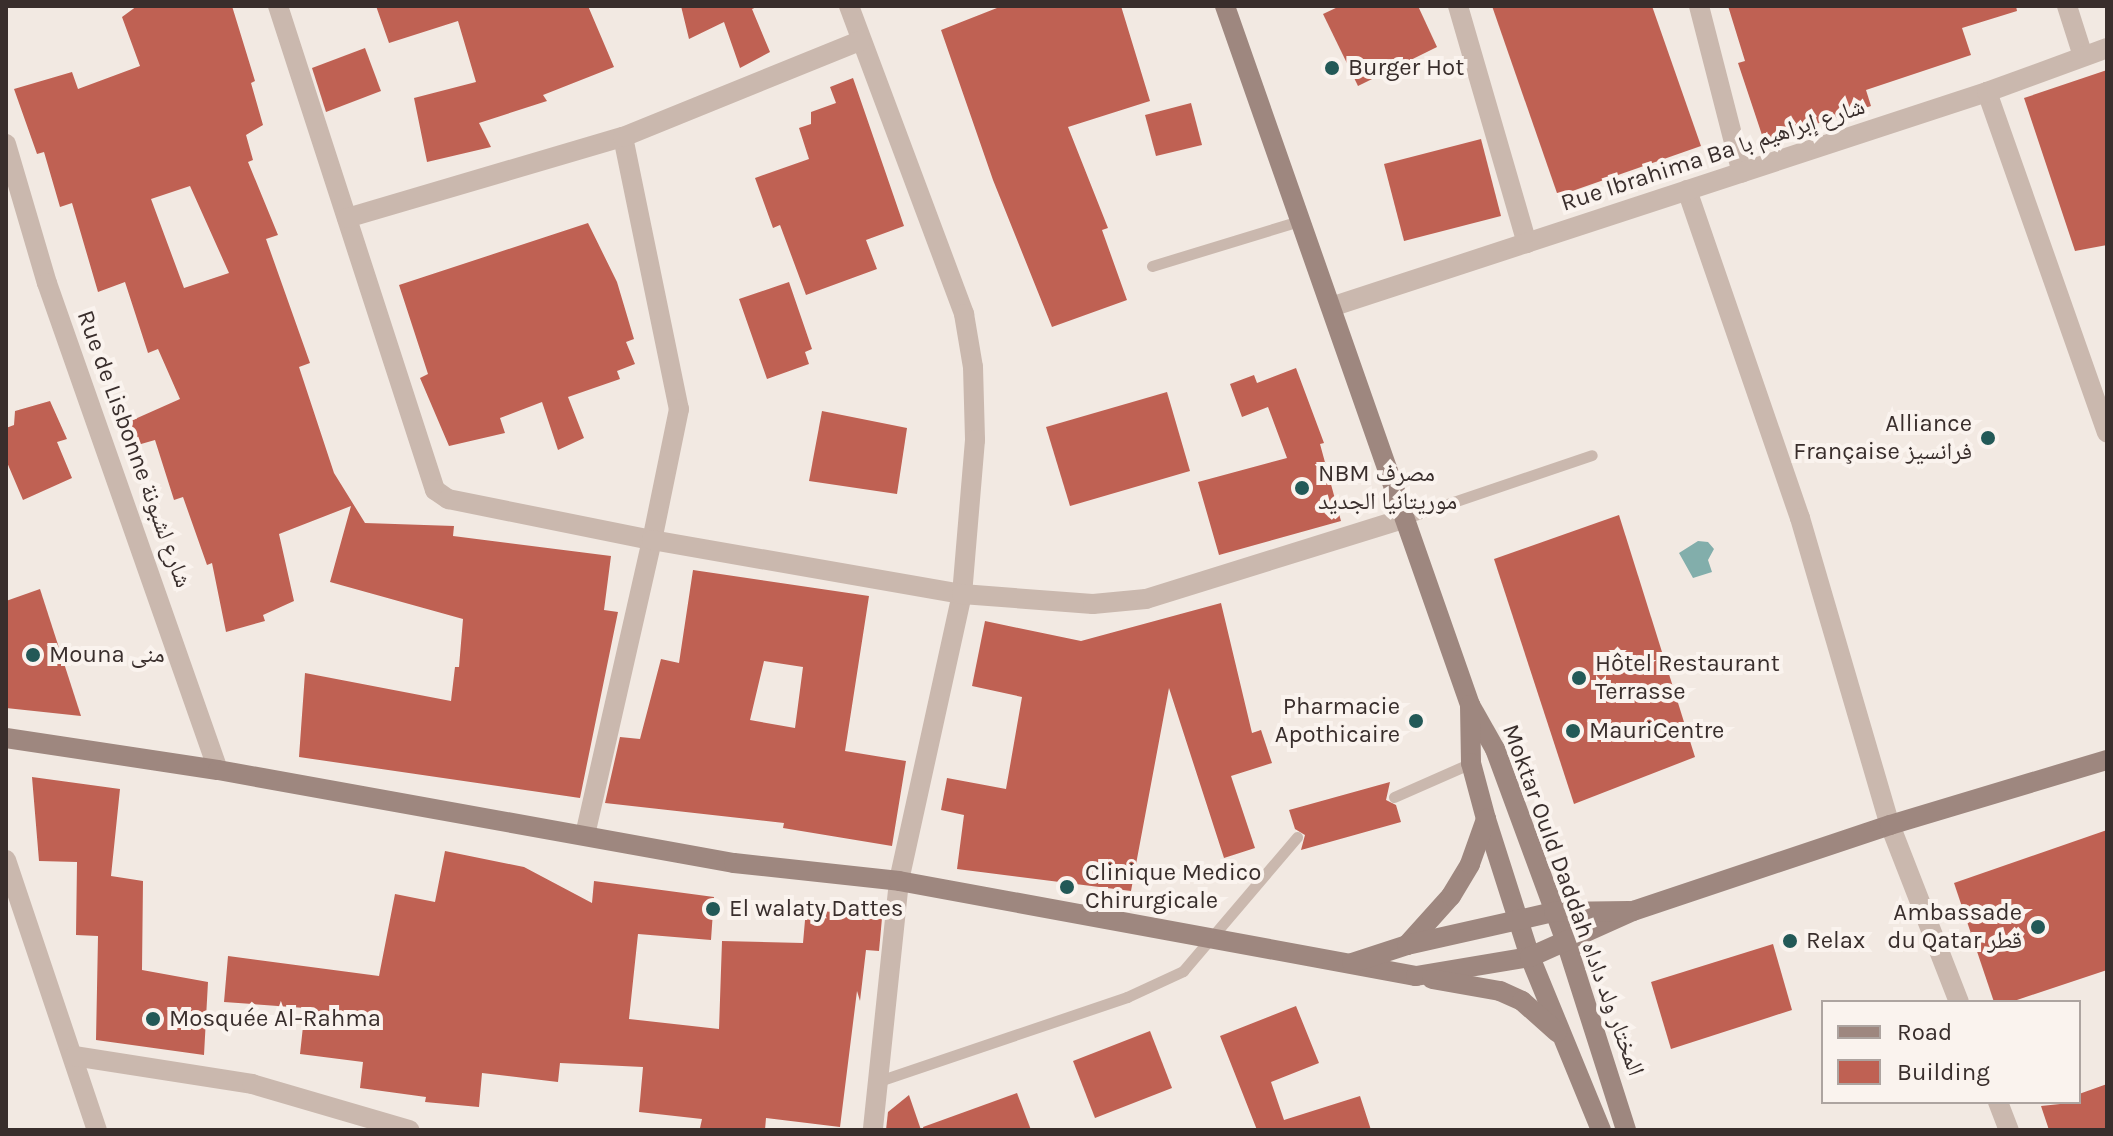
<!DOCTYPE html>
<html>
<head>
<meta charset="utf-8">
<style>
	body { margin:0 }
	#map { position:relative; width:2113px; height:1136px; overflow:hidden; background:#f2e9e2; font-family:Karla,"Noto Naskh Arabic",sans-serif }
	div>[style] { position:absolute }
	.water>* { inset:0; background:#82aeab }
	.building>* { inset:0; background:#bf6153 }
	.lane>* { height:11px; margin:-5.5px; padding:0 5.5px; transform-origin:5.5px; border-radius:5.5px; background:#cab8ae }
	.street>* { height:20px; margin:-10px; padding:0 10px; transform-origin:10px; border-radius:10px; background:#cab8ae }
	.secondary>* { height:20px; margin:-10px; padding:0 10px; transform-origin:10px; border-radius:10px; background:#9e877f }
	.dots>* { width:22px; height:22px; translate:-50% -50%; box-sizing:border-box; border:4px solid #faf3ee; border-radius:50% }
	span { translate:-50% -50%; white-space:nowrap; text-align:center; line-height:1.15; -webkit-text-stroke:8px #faf3ee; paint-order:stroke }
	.poi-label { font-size:24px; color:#392e2c }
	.left { translate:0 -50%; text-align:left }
	.right { translate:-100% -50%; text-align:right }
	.street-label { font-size:24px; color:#392e2c }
	.frame { position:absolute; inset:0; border:8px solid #392e2c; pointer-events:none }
	.legend { position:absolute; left:1821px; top:1000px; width:260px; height:104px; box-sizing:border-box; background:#faf3ee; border:2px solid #ada4a0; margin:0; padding:10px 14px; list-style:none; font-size:24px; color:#392e2c }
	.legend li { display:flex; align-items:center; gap:16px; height:40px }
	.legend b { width:40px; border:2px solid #ada4a0 }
</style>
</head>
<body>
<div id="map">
	<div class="water">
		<i style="clip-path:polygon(1698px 541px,1708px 542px,1714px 549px,1708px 560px,1712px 572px,1693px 578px,1679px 553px)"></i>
	</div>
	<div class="building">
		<i style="clip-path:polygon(evenodd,137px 6px,232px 6px,255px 81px,251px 83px,263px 125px,246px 135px,253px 160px,248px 162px,278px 235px,266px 239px,310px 363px,299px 367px,334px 473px,365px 523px,454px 526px,453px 536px,611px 556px,604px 610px,618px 612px,580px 798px,299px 757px,305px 673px,451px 701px,455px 667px,459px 667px,463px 619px,330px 582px,351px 506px,279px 534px,294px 601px,263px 615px,265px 621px,226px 632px,212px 563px,207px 565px,183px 497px,174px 500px,155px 440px,127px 448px,117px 427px,180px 399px,158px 349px,148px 353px,125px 282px,98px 292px,72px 203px,60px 207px,44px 152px,37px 154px,14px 89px,72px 72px,78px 89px,140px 66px,122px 17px,137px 6px,190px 186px,229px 273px,184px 288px,151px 199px,190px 186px)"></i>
		<i style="clip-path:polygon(376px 6px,588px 6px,614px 67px,543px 95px,547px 101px,479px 123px,491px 147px,427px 162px,414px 98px,476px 82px,458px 21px,389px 43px)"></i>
		<i style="clip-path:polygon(681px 6px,759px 6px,752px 9px,770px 52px,740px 68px,724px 22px,689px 39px)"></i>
		<i style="clip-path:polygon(1002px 6px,1121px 6px,1150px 101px,1068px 127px,1108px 228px,1102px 230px,1127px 300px,1052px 327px,993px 180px,941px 30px)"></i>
		<i style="clip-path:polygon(1340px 6px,1418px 6px,1437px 47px,1358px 86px,1323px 14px)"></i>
		<i style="clip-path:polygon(1492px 6px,1652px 6px,1701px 146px,1558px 196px)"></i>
		<i style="clip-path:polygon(1728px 6px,2016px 6px,2017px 11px,1962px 28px,1971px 55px,1866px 90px,1871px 106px,1764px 141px,1738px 63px,1745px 61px)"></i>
		<i style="clip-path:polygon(365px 48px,381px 91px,326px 112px,312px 68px)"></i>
		<i style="clip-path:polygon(2107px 70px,2107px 245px,2075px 251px,2024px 98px)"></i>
		<i style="clip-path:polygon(853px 78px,904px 226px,866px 240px,877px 269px,806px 295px,780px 225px,773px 228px,755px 178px,809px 159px,799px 128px,811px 124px,811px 112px,836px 103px,830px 87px)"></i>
		<i style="clip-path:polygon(1191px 103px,1202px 145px,1156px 156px,1145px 115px)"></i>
		<i style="clip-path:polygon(1481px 139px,1501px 216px,1404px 241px,1384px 164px)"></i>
		<i style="clip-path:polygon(588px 223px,617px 282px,634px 339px,626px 342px,635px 364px,617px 371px,620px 379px,568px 397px,584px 438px,558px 450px,542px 402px,500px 418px,505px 433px,449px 446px,420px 378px,428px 374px,399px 285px)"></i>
		<i style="clip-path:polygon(789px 282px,812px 349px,805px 352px,809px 364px,767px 379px,739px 299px)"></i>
		<i style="clip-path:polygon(1296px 368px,1324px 443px,1320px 444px,1341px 521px,1219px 555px,1198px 482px,1287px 458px,1268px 407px,1242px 417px,1230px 384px,1254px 375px,1257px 383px)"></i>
		<i style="clip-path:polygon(1167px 392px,1190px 471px,1070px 506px,1046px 427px)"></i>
		<i style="clip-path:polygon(50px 401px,67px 439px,57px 442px,72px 478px,23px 500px,6px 460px,6px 428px,14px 425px,15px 411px)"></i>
		<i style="clip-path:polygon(822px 411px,907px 428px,897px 494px,809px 481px)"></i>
		<i style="clip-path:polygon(1619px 515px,1695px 757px,1574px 804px,1494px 559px)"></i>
		<i style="clip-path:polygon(evenodd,693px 570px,869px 596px,845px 751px,906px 761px,892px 846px,783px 828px,784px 823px,605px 803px,620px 737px,640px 739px,661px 659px,679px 663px,693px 570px,764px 661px,803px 667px,795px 728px,750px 720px,764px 661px)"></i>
		<i style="clip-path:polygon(40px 589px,81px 716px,6px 708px,6px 601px)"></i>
		<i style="clip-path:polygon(1221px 603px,1252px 733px,1261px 730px,1272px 763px,1231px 776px,1255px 848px,1224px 858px,1169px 688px,1131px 891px,957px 869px,964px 815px,941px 810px,947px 778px,1006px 789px,1022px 697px,972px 686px,985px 621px,1081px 641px)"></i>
		<i style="clip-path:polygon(32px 777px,120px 789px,111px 876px,143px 881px,142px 970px,208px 982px,204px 1055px,96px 1040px,98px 936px,76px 935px,77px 862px,39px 861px)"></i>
		<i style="clip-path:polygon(1390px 782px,1386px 800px,1396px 805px,1401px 822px,1301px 850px,1305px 835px,1295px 829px,1289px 810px)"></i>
		<i style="clip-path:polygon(2107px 830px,2107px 970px,2011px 1002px,1994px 1002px,1954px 883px)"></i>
		<i style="clip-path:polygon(445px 851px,524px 867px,592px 903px,594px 881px,714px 897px,711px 940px,638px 934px,629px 1019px,719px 1029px,722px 941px,803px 943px,806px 909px,882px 918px,879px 951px,866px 950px,860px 1001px,857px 991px,840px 1127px,766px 1118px,765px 1130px,718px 1130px,700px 1128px,702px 1119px,639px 1112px,643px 1067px,560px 1063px,558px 1082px,482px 1073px,479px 1107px,425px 1102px,426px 1097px,360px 1088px,363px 1062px,300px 1054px,305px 1008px,224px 1002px,228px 956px,379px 976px,395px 894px,435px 902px)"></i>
		<i style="clip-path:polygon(1773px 944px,1792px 1010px,1671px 1049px,1651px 982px)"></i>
		<i style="clip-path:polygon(1296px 1006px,1319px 1063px,1271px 1082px,1284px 1120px,1360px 1096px,1371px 1130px,1257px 1130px,1220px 1036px)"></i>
		<i style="clip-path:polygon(1150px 1031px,1172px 1088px,1095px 1118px,1073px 1061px)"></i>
		<i style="clip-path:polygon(2107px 1084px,2107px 1130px,2049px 1130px,2041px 1106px,2079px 1102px,2079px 1094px)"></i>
		<i style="clip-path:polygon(1017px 1093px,1031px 1130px,924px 1130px,923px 1127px)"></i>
		<i style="clip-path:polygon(909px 1095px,921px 1130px,886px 1130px,888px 1112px)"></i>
	</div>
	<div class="lane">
		<i style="left:1152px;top:266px;width:154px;rotate:-17deg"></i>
		<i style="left:1406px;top:518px;width:196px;rotate:-18.7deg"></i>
		<i style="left:1394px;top:797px;width:84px;rotate:-23.8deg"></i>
		<i style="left:879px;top:1081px;width:262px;rotate:-18.7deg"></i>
		<i style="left:1127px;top:997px;width:62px;rotate:-24.9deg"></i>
		<i style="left:1183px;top:971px;width:176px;rotate:-49.6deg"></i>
	</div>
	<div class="street">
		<i style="left:278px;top:6px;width:509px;rotate:72.03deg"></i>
		<i style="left:435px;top:490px;width:16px;rotate:35deg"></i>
		<i style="left:448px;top:499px;width:208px;rotate:11.4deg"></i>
		<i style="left:652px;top:540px;width:302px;rotate:102.8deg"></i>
		<i style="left:849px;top:6px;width:329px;rotate:69.5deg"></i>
		<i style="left:964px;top:314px;width:54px;rotate:80.4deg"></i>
		<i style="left:973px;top:367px;width:73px;rotate:88.4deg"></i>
		<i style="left:975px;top:440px;width:155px;rotate:94.8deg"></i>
		<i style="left:962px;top:594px;width:294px;rotate:102.4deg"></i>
		<i style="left:899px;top:881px;width:250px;rotate:96deg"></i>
		<i style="left:1458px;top:6px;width:247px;rotate:73.8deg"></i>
		<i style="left:1699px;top:6px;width:172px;rotate:75.6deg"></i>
		<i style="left:2067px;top:6px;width:52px;rotate:72.3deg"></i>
		<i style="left:1987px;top:92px;width:361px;rotate:70.6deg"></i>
		<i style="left:623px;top:137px;width:278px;rotate:78.4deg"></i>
		<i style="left:679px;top:409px;width:134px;rotate:101.6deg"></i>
		<i style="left:652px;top:540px;width:315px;rotate:9.9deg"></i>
		<i style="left:962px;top:594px;width:131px;rotate:4.4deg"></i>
		<i style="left:1093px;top:604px;width:53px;rotate:-5.4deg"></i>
		<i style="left:1146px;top:599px;width:272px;rotate:-17.3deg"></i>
		<i style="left:6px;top:144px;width:145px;rotate:73.6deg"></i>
		<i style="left:47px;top:283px;width:516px;rotate:70.65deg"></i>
		<i style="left:1687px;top:190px;width:347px;rotate:71deg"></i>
		<i style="left:1800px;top:518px;width:320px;rotate:73.7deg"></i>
		<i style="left:1890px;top:825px;width:190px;rotate:68.7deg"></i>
		<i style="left:347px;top:218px;width:288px;rotate:-16.4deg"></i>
		<i style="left:623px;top:137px;width:256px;rotate:-22.1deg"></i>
		<i style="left:1334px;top:306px;width:687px;rotate:-18.14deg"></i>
		<i style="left:1987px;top:92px;width:128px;rotate:-20.1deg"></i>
		<i style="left:6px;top:860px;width:285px;rotate:71.4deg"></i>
		<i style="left:74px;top:1056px;width:180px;rotate:8.9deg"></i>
		<i style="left:252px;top:1084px;width:164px;rotate:16.3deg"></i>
		<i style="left:1998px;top:1102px;width:30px;rotate:69deg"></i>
	</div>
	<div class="secondary">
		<i style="left:1225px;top:6px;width:741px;rotate:70.68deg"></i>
		<i style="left:1470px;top:705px;width:51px;rotate:60.4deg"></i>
		<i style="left:1495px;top:749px;width:209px;rotate:69.8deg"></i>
		<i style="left:1567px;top:945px;width:194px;rotate:72.3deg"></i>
		<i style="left:1470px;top:705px;width:58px;rotate:89deg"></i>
		<i style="left:1471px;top:763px;width:58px;rotate:75deg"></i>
		<i style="left:1486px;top:819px;width:145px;rotate:72.3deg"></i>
		<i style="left:1530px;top:957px;width:187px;rotate:67.7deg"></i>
		<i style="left:6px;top:738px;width:214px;rotate:8.6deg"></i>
		<i style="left:218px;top:770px;width:524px;rotate:10.22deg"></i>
		<i style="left:734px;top:863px;width:166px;rotate:6.2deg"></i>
		<i style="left:899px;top:881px;width:526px;rotate:10.41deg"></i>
		<i style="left:1416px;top:976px;width:116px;rotate:-9.5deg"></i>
		<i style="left:1530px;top:957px;width:113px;rotate:-24.1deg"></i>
		<i style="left:1633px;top:911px;width:271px;rotate:-18.5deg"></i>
		<i style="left:1890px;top:825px;width:227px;rotate:-16.7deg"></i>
		<i style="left:1407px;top:945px;width:66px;rotate:-48.1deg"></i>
		<i style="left:1451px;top:896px;width:37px;rotate:-59deg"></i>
		<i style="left:1470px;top:864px;width:48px;rotate:-70.4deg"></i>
		<i style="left:1352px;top:963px;width:58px;rotate:-18.1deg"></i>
		<i style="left:1407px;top:945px;width:151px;rotate:-12.7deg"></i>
		<i style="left:1554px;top:912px;width:75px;rotate:-0.8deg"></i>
		<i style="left:1432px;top:979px;width:69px;rotate:10deg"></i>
		<i style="left:1500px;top:991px;width:24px;rotate:24deg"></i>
		<i style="left:1522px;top:1001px;width:47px;rotate:41.5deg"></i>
	</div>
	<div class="dots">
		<i style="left:1332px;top:68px;background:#235957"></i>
		<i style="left:1988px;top:438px;background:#235957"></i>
		<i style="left:1302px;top:488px;background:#235957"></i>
		<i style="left:33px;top:655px;background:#235957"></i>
		<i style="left:1579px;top:678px;background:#235957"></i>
		<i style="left:1416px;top:721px;background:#235957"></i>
		<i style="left:1573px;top:731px;background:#235957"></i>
		<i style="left:1067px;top:887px;background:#235957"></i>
		<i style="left:713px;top:909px;background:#235957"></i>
		<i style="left:2038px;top:927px;background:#235957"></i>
		<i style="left:1790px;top:941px;background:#235957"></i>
		<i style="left:153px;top:1019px;background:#235957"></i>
	</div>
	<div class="poi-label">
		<span class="left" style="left:1348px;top:68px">Burger Hot</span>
		<span class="right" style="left:1972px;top:438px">Alliance<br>Française فرانسيز</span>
		<span class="left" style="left:1318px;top:488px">NBM مصرف<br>موريتانيا الجديد</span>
		<span class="left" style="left:49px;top:655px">Mouna منى</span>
		<span class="left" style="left:1595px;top:678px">Hôtel Restaurant<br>Terrasse</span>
		<span class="right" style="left:1400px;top:721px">Pharmacie<br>Apothicaire</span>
		<span class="left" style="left:1589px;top:731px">MauriCentre</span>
		<span class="left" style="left:1085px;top:887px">Clinique Medico<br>Chirurgicale</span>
		<span class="left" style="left:729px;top:909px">El walaty Dattes</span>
		<span class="right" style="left:2022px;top:927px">Ambassade<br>du Qatar قطر</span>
		<span class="left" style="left:1806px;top:941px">Relax</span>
		<span class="left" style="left:169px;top:1019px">Mosquée Al-Rahma</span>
	</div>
	<div class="street-label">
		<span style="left:1713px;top:155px;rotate:-18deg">Rue Ibrahima Ba شارع إبراهيم با</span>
		<span style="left:134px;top:449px;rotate:70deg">Rue de Lisbonne شارع لشبونة</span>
		<span style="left:1573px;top:900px;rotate:70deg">Moktar Ould Daddah المختار ولد داداه</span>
	</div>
	<div class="frame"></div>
	<ul class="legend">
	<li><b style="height:10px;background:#9e877f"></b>Road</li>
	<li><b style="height:22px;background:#bf6153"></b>Building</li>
	</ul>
</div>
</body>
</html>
